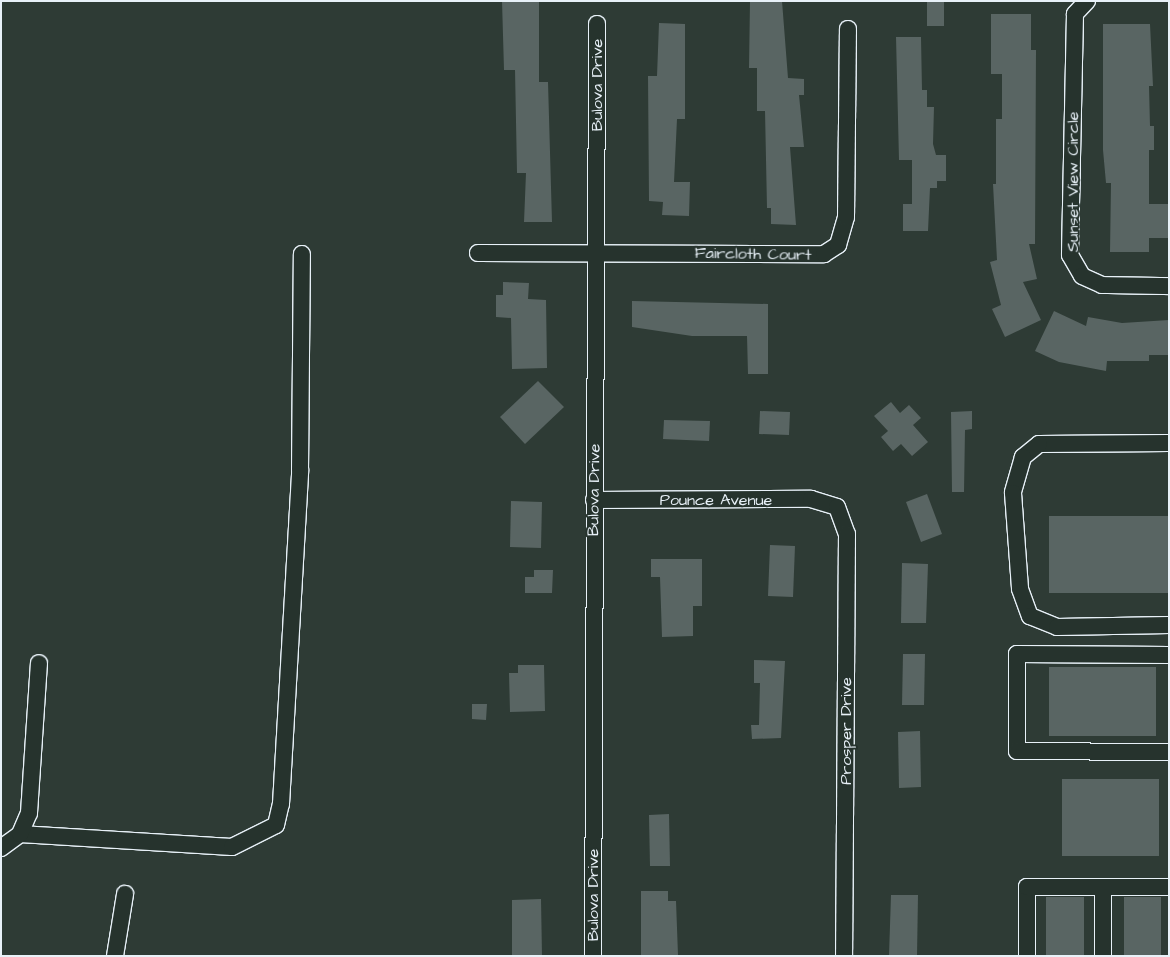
<!DOCTYPE html>
<html>
<head>
<meta charset="utf-8">
<style>
	body { margin:0 }
	#map { position:relative; width:1170px; height:957px; overflow:hidden; background:#2e3b35; font-family:"Architects Daughter",sans-serif }
	div>[style] { position:absolute }
	.building>* { inset:0; background:#596563 }
	.roads { filter:drop-shadow(1px 0 #e8f1f8) drop-shadow(-1px 0 #e8f1f8) drop-shadow(0 1px #e8f1f8) drop-shadow(0 -1px #e8f1f8) }
	.minor>* { height:16px; margin:-8px; padding:0 8px; transform-origin:8px; border-radius:8px; background:#26332d }
	span { translate:-50% -50%; white-space:nowrap; text-align:center; line-height:1.15; -webkit-text-stroke:4px #26332d; paint-order:stroke }
	.street-label { font-size:16px; color:#e8f1f8 }
	.frame { position:absolute; inset:0; border:2px solid #e8f1f8; pointer-events:none }
</style>
</head>
<body>
<div id="map">
	<div class="building">
		<i style="clip-path:polygon(502px 1px,539px 1px,539px 82px,548px 82px,552px 222px,524px 222px,526px 173px,517px 173px,515px 70px,504px 70px)"></i>
		<i style="clip-path:polygon(750px 1px,782px 1px,788px 78px,804px 79px,804px 95px,799px 95px,804px 147px,790px 147px,796px 225px,771px 224px,771px 208px,767px 208px,765px 111px,757px 111px,757px 68px,749px 68px)"></i>
		<i style="clip-path:polygon(927px 1px,944px 1px,944px 26px,927px 26px)"></i>
		<i style="clip-path:polygon(991px 14px,1031px 14px,1031px 50px,1036px 50px,1035px 244px,1029px 244px,1037px 279px,1023px 282px,1041px 320px,1005px 337px,992px 309px,1001px 305px,990px 262px,997px 260px,993px 184px,996px 184px,996px 119px,1002px 119px,1002px 74px,991px 74px)"></i>
		<i style="clip-path:polygon(659px 23px,685px 24px,685px 119px,677px 119px,674px 182px,690px 182px,689px 216px,662px 215px,663px 202px,649px 201px,648px 76px,657px 76px)"></i>
		<i style="clip-path:polygon(1103px 24px,1150px 24px,1153px 86px,1149px 86px,1150px 126px,1154px 126px,1154px 150px,1149px 150px,1149px 204px,1169px 204px,1169px 238px,1149px 238px,1149px 252px,1110px 252px,1111px 183px,1106px 183px,1103px 150px)"></i>
		<i style="clip-path:polygon(896px 37px,921px 37px,922px 90px,927px 90px,927px 107px,934px 107px,933px 144px,936px 155px,946px 155px,946px 181px,937px 181px,937px 188px,930px 188px,928px 231px,903px 231px,903px 204px,912px 204px,912px 160px,899px 160px)"></i>
		<i style="clip-path:polygon(503px 282px,529px 283px,528px 299px,546px 300px,547px 368px,512px 369px,511px 318px,496px 317px,496px 295px,503px 295px)"></i>
		<i style="clip-path:polygon(632px 301px,768px 304px,768px 374px,748px 374px,747px 336px,692px 336px,632px 327px)"></i>
		<i style="clip-path:polygon(1054px 311px,1086px 326px,1088px 317px,1122px 323px,1169px 320px,1169px 355px,1149px 355px,1149px 361px,1107px 361px,1106px 371px,1059px 362px,1035px 351px)"></i>
		<i style="clip-path:polygon(538px 381px,564px 407px,525px 444px,500px 417px)"></i>
		<i style="clip-path:polygon(891px 402px,900px 413px,909px 405px,921px 418px,913px 425px,928px 442px,912px 456px,901px 444px,893px 451px,881px 437px,888px 431px,874px 416px)"></i>
		<i style="clip-path:polygon(760px 411px,790px 412px,789px 435px,759px 434px)"></i>
		<i style="clip-path:polygon(972px 411px,972px 429px,965px 430px,964px 492px,952px 492px,951px 412px)"></i>
		<i style="clip-path:polygon(664px 420px,710px 421px,709px 441px,663px 439px)"></i>
		<i style="clip-path:polygon(927px 494px,942px 534px,921px 542px,906px 502px)"></i>
		<i style="clip-path:polygon(511px 501px,542px 502px,541px 548px,510px 547px)"></i>
		<i style="clip-path:polygon(1049px 516px,1169px 516px,1169px 593px,1049px 593px)"></i>
		<i style="clip-path:polygon(770px 545px,795px 546px,793px 597px,768px 596px)"></i>
		<i style="clip-path:polygon(651px 559px,702px 559px,702px 606px,693px 606px,693px 636px,662px 637px,660px 577px,651px 577px)"></i>
		<i style="clip-path:polygon(902px 563px,928px 564px,926px 623px,901px 623px)"></i>
		<i style="clip-path:polygon(534px 570px,553px 570px,552px 593px,525px 593px,525px 577px,534px 577px)"></i>
		<i style="clip-path:polygon(903px 654px,925px 654px,924px 705px,902px 705px)"></i>
		<i style="clip-path:polygon(754px 660px,785px 661px,781px 738px,752px 739px,751px 725px,759px 725px,760px 683px,754px 683px)"></i>
		<i style="clip-path:polygon(518px 665px,544px 665px,545px 711px,510px 712px,509px 673px,518px 673px)"></i>
		<i style="clip-path:polygon(1049px 667px,1156px 667px,1156px 736px,1049px 736px)"></i>
		<i style="clip-path:polygon(472px 704px,487px 704px,486px 720px,472px 719px)"></i>
		<i style="clip-path:polygon(920px 731px,921px 787px,899px 788px,898px 732px)"></i>
		<i style="clip-path:polygon(1062px 779px,1159px 779px,1159px 856px,1062px 856px)"></i>
		<i style="clip-path:polygon(669px 814px,670px 866px,650px 866px,649px 815px)"></i>
		<i style="clip-path:polygon(641px 891px,668px 891px,668px 901px,676px 901px,678px 955px,641px 955px)"></i>
		<i style="clip-path:polygon(891px 895px,918px 895px,917px 956px,889px 956px)"></i>
		<i style="clip-path:polygon(1046px 897px,1084px 897px,1084px 956px,1046px 956px)"></i>
		<i style="clip-path:polygon(1124px 897px,1161px 897px,1161px 956px,1124px 956px)"></i>
		<i style="clip-path:polygon(541px 899px,542px 956px,512px 956px,512px 900px)"></i>
	</div>
	<div class="roads">
		<div class="minor">
			<i style="left:1087px;top:1px;width:18px;rotate:133deg"></i>
			<i style="left:1075px;top:14px;width:241px;rotate:91.2deg"></i>
			<i style="left:1070px;top:255px;width:24px;rotate:60deg"></i>
			<i style="left:1082px;top:276px;width:22px;rotate:24deg"></i>
			<i style="left:1102px;top:285px;width:67px;rotate:0.9deg"></i>
			<i style="left:478px;top:253px;width:346px;rotate:0.2deg"></i>
			<i style="left:824px;top:254px;width:17px;rotate:-33deg"></i>
			<i style="left:838px;top:245px;width:29px;rotate:-74deg"></i>
			<i style="left:846px;top:217px;width:188px;rotate:-89.4deg"></i>
			<i style="left:1169px;top:443px;width:130px;rotate:179.6deg"></i>
			<i style="left:1039px;top:444px;width:21px;rotate:141deg"></i>
			<i style="left:1023px;top:457px;width:37px;rotate:106deg"></i>
			<i style="left:1013px;top:493px;width:96px;rotate:85.8deg"></i>
			<i style="left:1020px;top:589px;width:29px;rotate:70deg"></i>
			<i style="left:1030px;top:616px;width:29px;rotate:22deg"></i>
			<i style="left:1057px;top:627px;width:112px;rotate:-1deg"></i>
			<i style="left:594px;top:500px;width:217px;rotate:-0.3deg"></i>
			<i style="left:811px;top:499px;width:27px;rotate:17deg"></i>
			<i style="left:837px;top:507px;width:29px;rotate:70deg"></i>
			<i style="left:847px;top:534px;width:422px;rotate:90.4deg"></i>
			<i style="left:1169px;top:655px;width:152px;rotate:-179.6deg"></i>
			<i style="left:1017px;top:654px;width:97px;rotate:90deg"></i>
			<i style="left:1017px;top:751px;width:152px;rotate:0.4deg"></i>
			<i style="left:20px;top:834px;width:212px;rotate:3.5deg"></i>
			<i style="left:232px;top:847px;width:49px;rotate:-26.6deg"></i>
			<i style="left:276px;top:825px;width:22px;rotate:-77deg"></i>
			<i style="left:281px;top:804px;width:335px;rotate:-86.7deg"></i>
			<i style="left:300px;top:470px;width:216px;rotate:-89.5deg"></i>
			<i style="left:1px;top:848px;width:24px;rotate:-36deg"></i>
			<i style="left:20px;top:834px;width:23px;rotate:-67deg"></i>
			<i style="left:29px;top:813px;width:150px;rotate:-86.2deg"></i>
			<i style="left:1103px;top:887px;width:69px;rotate:90deg"></i>
			<i style="left:115px;top:956px;width:63px;rotate:-80.8deg"></i>
			<i style="left:593px;top:956px;width:932px;rotate:-89.75deg"></i>
			<i style="left:1027px;top:956px;width:69px;rotate:-90deg"></i>
			<i style="left:1027px;top:887px;width:142px"></i>
		</div>
	</div>
	<div class="street-label">
		<span style="left:597px;top:85px;rotate:-90deg">Bulova Drive</span>
		<span style="left:1073px;top:182px;rotate:-90deg">Sunset View Circle</span>
		<span style="left:753px;top:254px;rotate:1deg">Faircloth Court</span>
		<span style="left:594px;top:490px;rotate:-89deg">Bulova Drive</span>
		<span style="left:716px;top:500px">Pounce Avenue</span>
		<span style="left:846px;top:731px;rotate:-90deg">Prosper Drive</span>
		<span style="left:593px;top:895px;rotate:-90deg">Bulova Drive</span>
	</div>
	<div class="frame"></div>
</div>
</body>
</html>
